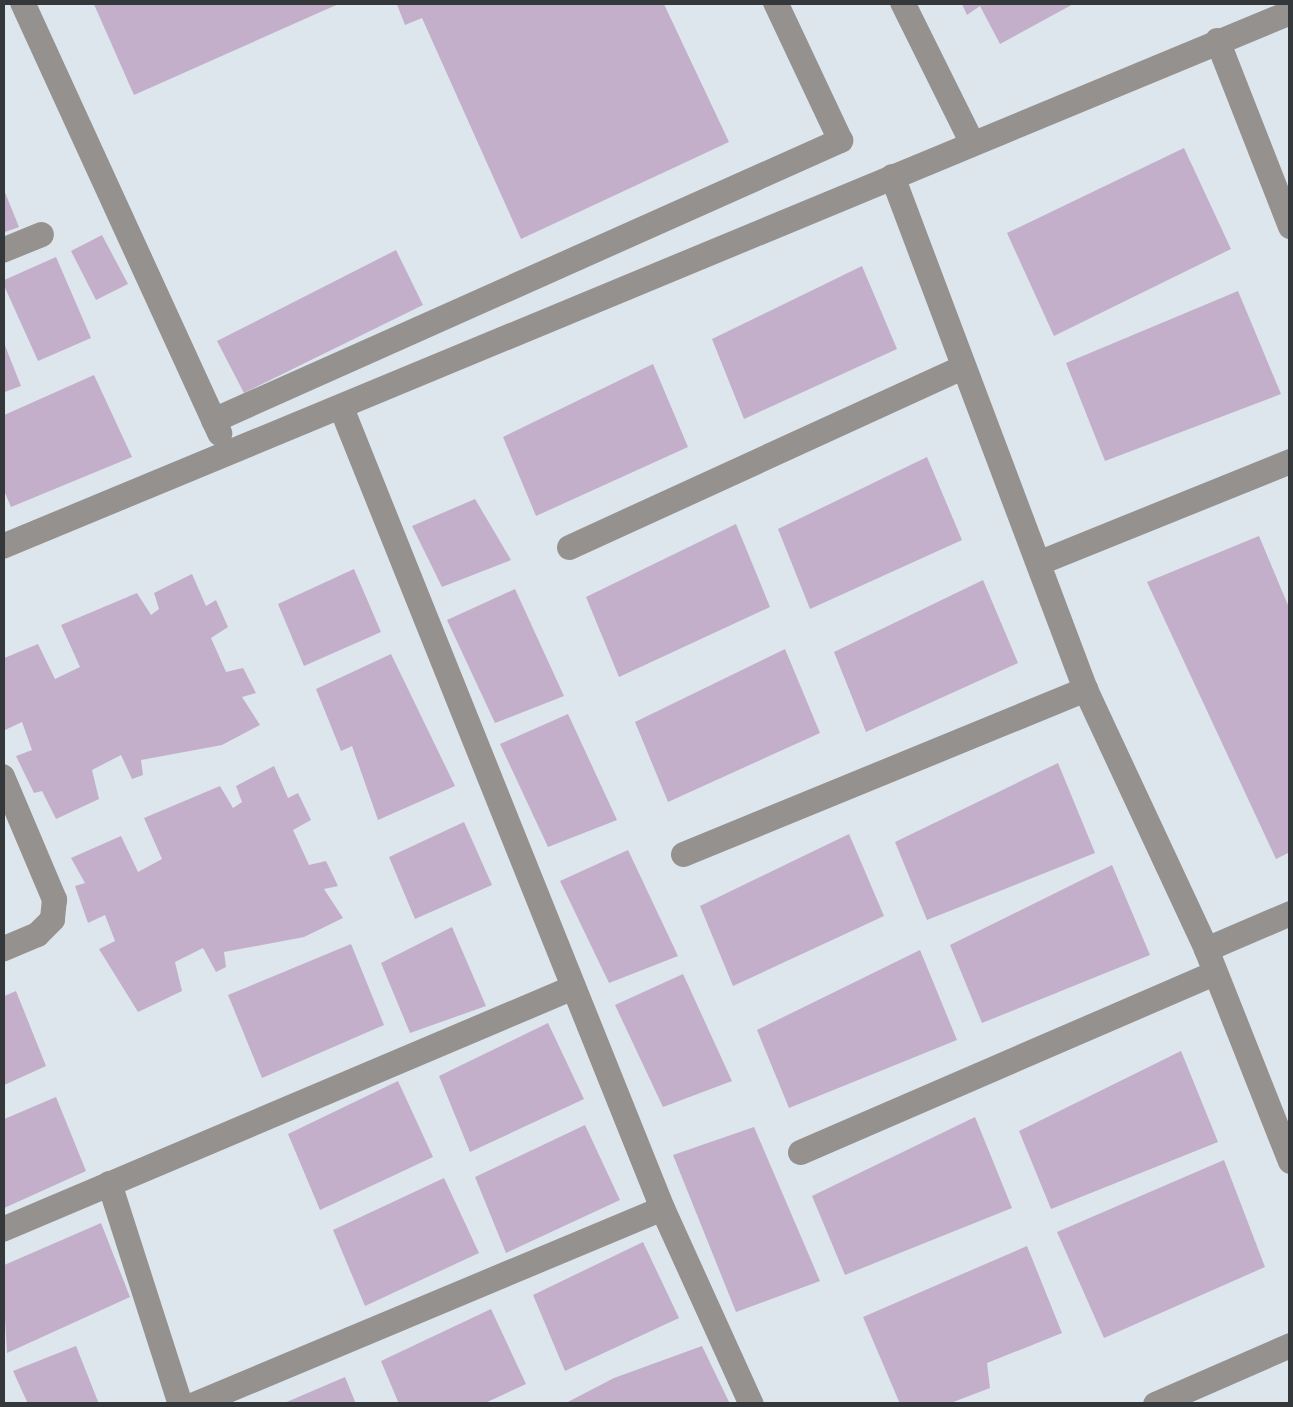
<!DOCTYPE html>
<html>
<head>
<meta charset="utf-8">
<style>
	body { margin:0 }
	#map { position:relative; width:1293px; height:1407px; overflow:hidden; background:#dde6ed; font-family:"Source Sans 3",sans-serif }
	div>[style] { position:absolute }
	.building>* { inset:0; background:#c3afca }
	.minor>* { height:25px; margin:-12.5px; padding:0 12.5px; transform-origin:12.5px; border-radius:12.5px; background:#95918f }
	span { translate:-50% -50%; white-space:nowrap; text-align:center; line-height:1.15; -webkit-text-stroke:9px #dde6ed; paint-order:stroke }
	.frame { position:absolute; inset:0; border:5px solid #35383b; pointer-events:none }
</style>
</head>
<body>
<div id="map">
	<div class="building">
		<i style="clip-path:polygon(93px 2px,343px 2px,134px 95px)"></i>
		<i style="clip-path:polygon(396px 2px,663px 2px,729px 142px,521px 239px,422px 18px,405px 25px)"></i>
		<i style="clip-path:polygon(961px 2px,1077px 2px,1000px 44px,980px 6px,967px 15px)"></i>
		<i style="clip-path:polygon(1184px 148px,1231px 249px,1054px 336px,1007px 233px)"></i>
		<i style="clip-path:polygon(2px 185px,19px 227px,2px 233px)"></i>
		<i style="clip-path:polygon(102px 235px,128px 284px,96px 300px,71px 251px)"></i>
		<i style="clip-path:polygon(396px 250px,423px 305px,244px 393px,217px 341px)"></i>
		<i style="clip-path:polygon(56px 257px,91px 338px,38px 361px,2px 281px)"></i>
		<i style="clip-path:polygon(862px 266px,897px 349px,744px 419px,712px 339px)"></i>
		<i style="clip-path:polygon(1238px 291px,1281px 394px,1105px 461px,1066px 363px)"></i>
		<i style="clip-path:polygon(2px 338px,21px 386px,2px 393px)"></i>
		<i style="clip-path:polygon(653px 364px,688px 447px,536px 516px,503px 437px)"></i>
		<i style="clip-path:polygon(94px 375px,132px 457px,11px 507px,2px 486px,2px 416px)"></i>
		<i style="clip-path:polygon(927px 457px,962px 540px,810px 609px,778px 529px)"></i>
		<i style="clip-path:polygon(475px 499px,511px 560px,442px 587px,412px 526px)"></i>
		<i style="clip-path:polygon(736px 524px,770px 607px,619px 677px,586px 597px)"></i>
		<i style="clip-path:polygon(1259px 536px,1290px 610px,1290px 852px,1276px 859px,1147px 582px)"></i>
		<i style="clip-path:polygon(354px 569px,381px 632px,304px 666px,278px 604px)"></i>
		<i style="clip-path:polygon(192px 574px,206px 606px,216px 600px,228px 627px,211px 638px,226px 672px,243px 668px,256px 693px,242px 697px,260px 725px,222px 745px,141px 760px,143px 775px,132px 779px,121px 755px,92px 770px,99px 799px,56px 819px,42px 791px,34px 793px,16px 756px,32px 750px,22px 722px,5px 730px,2px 722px,2px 659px,38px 644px,55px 679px,80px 667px,61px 625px,137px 593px,151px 615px,159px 609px,154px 593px)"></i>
		<i style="clip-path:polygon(983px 580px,1018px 663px,866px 732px,834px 652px)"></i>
		<i style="clip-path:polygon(515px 589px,564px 696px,495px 723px,447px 620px)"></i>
		<i style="clip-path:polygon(785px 649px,820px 733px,668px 802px,635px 722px)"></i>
		<i style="clip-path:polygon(391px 654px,455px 786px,378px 820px,352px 746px,341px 751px,316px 689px)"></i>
		<i style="clip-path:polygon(568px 714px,617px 820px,548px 847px,500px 744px)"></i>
		<i style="clip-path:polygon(1058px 763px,1095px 853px,927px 920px,895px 842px)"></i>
		<i style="clip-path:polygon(274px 766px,288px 798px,298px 793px,311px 820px,293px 830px,309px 865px,326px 861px,338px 886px,324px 889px,343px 918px,304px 937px,224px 952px,226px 967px,216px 972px,203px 948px,175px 962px,182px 991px,138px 1012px,99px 949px,115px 941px,105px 915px,88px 923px,75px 886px,85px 883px,71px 858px,121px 836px,138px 872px,162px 859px,144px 818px,220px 786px,233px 808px,242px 802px,236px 786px)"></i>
		<i style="clip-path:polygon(464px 822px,492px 885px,415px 919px,389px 857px)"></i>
		<i style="clip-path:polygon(849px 834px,884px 916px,733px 986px,700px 906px)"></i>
		<i style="clip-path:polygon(628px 850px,678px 956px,609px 983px,560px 881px)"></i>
		<i style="clip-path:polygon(1112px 865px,1150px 955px,982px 1023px,950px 945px)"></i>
		<i style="clip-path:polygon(452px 927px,486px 1006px,410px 1033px,381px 963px)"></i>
		<i style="clip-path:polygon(351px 944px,384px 1025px,262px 1078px,228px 995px)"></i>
		<i style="clip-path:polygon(920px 950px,957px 1040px,789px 1108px,757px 1030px)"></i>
		<i style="clip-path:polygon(683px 974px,732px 1081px,663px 1107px,615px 1005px)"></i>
		<i style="clip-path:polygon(16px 991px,46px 1066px,2px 1086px,2px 997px)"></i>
		<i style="clip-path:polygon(548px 1023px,584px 1099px,470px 1152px,439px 1076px)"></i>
		<i style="clip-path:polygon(1181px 1051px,1218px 1142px,1051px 1209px,1019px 1131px)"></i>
		<i style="clip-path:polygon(398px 1081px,433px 1157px,320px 1210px,288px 1134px)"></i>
		<i style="clip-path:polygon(56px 1097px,86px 1171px,2px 1209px,2px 1120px)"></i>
		<i style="clip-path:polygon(975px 1117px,1012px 1208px,845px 1275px,812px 1196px)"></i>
		<i style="clip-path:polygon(585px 1125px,620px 1200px,506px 1253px,475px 1177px)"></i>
		<i style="clip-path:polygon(754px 1127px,820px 1281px,736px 1312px,673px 1155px)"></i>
		<i style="clip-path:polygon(1224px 1160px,1265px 1267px,1104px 1338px,1057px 1232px)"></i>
		<i style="clip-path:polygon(444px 1178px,479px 1253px,365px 1306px,333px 1230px)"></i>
		<i style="clip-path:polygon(101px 1223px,130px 1297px,7px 1353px,2px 1266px)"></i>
		<i style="clip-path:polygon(643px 1242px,679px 1318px,565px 1371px,533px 1295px)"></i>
		<i style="clip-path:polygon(1027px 1246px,1062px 1333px,987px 1363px,990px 1388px,948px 1404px,900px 1404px,863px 1317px)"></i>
		<i style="clip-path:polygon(491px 1309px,526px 1384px,483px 1404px,399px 1404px,381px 1361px)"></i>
		<i style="clip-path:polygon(76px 1346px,99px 1404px,28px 1404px,13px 1371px)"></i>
		<i style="clip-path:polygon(702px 1346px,730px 1404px,564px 1404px,614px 1378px)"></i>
		<i style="clip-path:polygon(345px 1377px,356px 1404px,282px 1404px)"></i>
	</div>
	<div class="minor">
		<i style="left:22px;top:2px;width:474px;rotate:65.4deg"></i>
		<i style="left:902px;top:2px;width:155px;rotate:63.6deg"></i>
		<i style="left:1217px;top:40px;width:200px;rotate:68.6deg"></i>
		<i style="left:892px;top:176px;width:548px;rotate:69.38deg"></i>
		<i style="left:1085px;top:689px;width:287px;rotate:65deg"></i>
		<i style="left:1206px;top:949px;width:228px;rotate:68.4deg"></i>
		<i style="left:2px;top:250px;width:42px;rotate:-22.3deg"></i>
		<i style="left:342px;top:410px;width:860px;rotate:68.15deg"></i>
		<i style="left:662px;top:1208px;width:215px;rotate:65.6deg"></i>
		<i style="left:213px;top:420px;width:687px;rotate:-24.06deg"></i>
		<i style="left:840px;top:140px;width:153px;rotate:-115.2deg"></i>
		<i style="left:2px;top:546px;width:1394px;rotate:-22.52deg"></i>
		<i style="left:569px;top:547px;width:433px;rotate:-24.6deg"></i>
		<i style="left:1040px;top:562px;width:270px;rotate:-22deg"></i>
		<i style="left:2px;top:776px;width:134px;rotate:67.1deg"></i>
		<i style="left:54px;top:899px;width:20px;rotate:96deg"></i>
		<i style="left:52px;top:919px;width:21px;rotate:135deg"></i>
		<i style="left:37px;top:934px;width:38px;rotate:157deg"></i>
		<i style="left:683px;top:854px;width:435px;rotate:-22.3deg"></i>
		<i style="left:1206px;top:949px;width:91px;rotate:-23.2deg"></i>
		<i style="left:800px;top:1152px;width:452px;rotate:-23.4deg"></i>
		<i style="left:109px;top:1183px;width:232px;rotate:72.2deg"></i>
		<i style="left:2px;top:1229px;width:620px;rotate:-22.97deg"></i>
		<i style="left:194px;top:1404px;width:507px;rotate:-22.72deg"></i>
		<i style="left:1155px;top:1404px;width:147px;rotate:-23.6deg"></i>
	</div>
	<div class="frame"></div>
</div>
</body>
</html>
